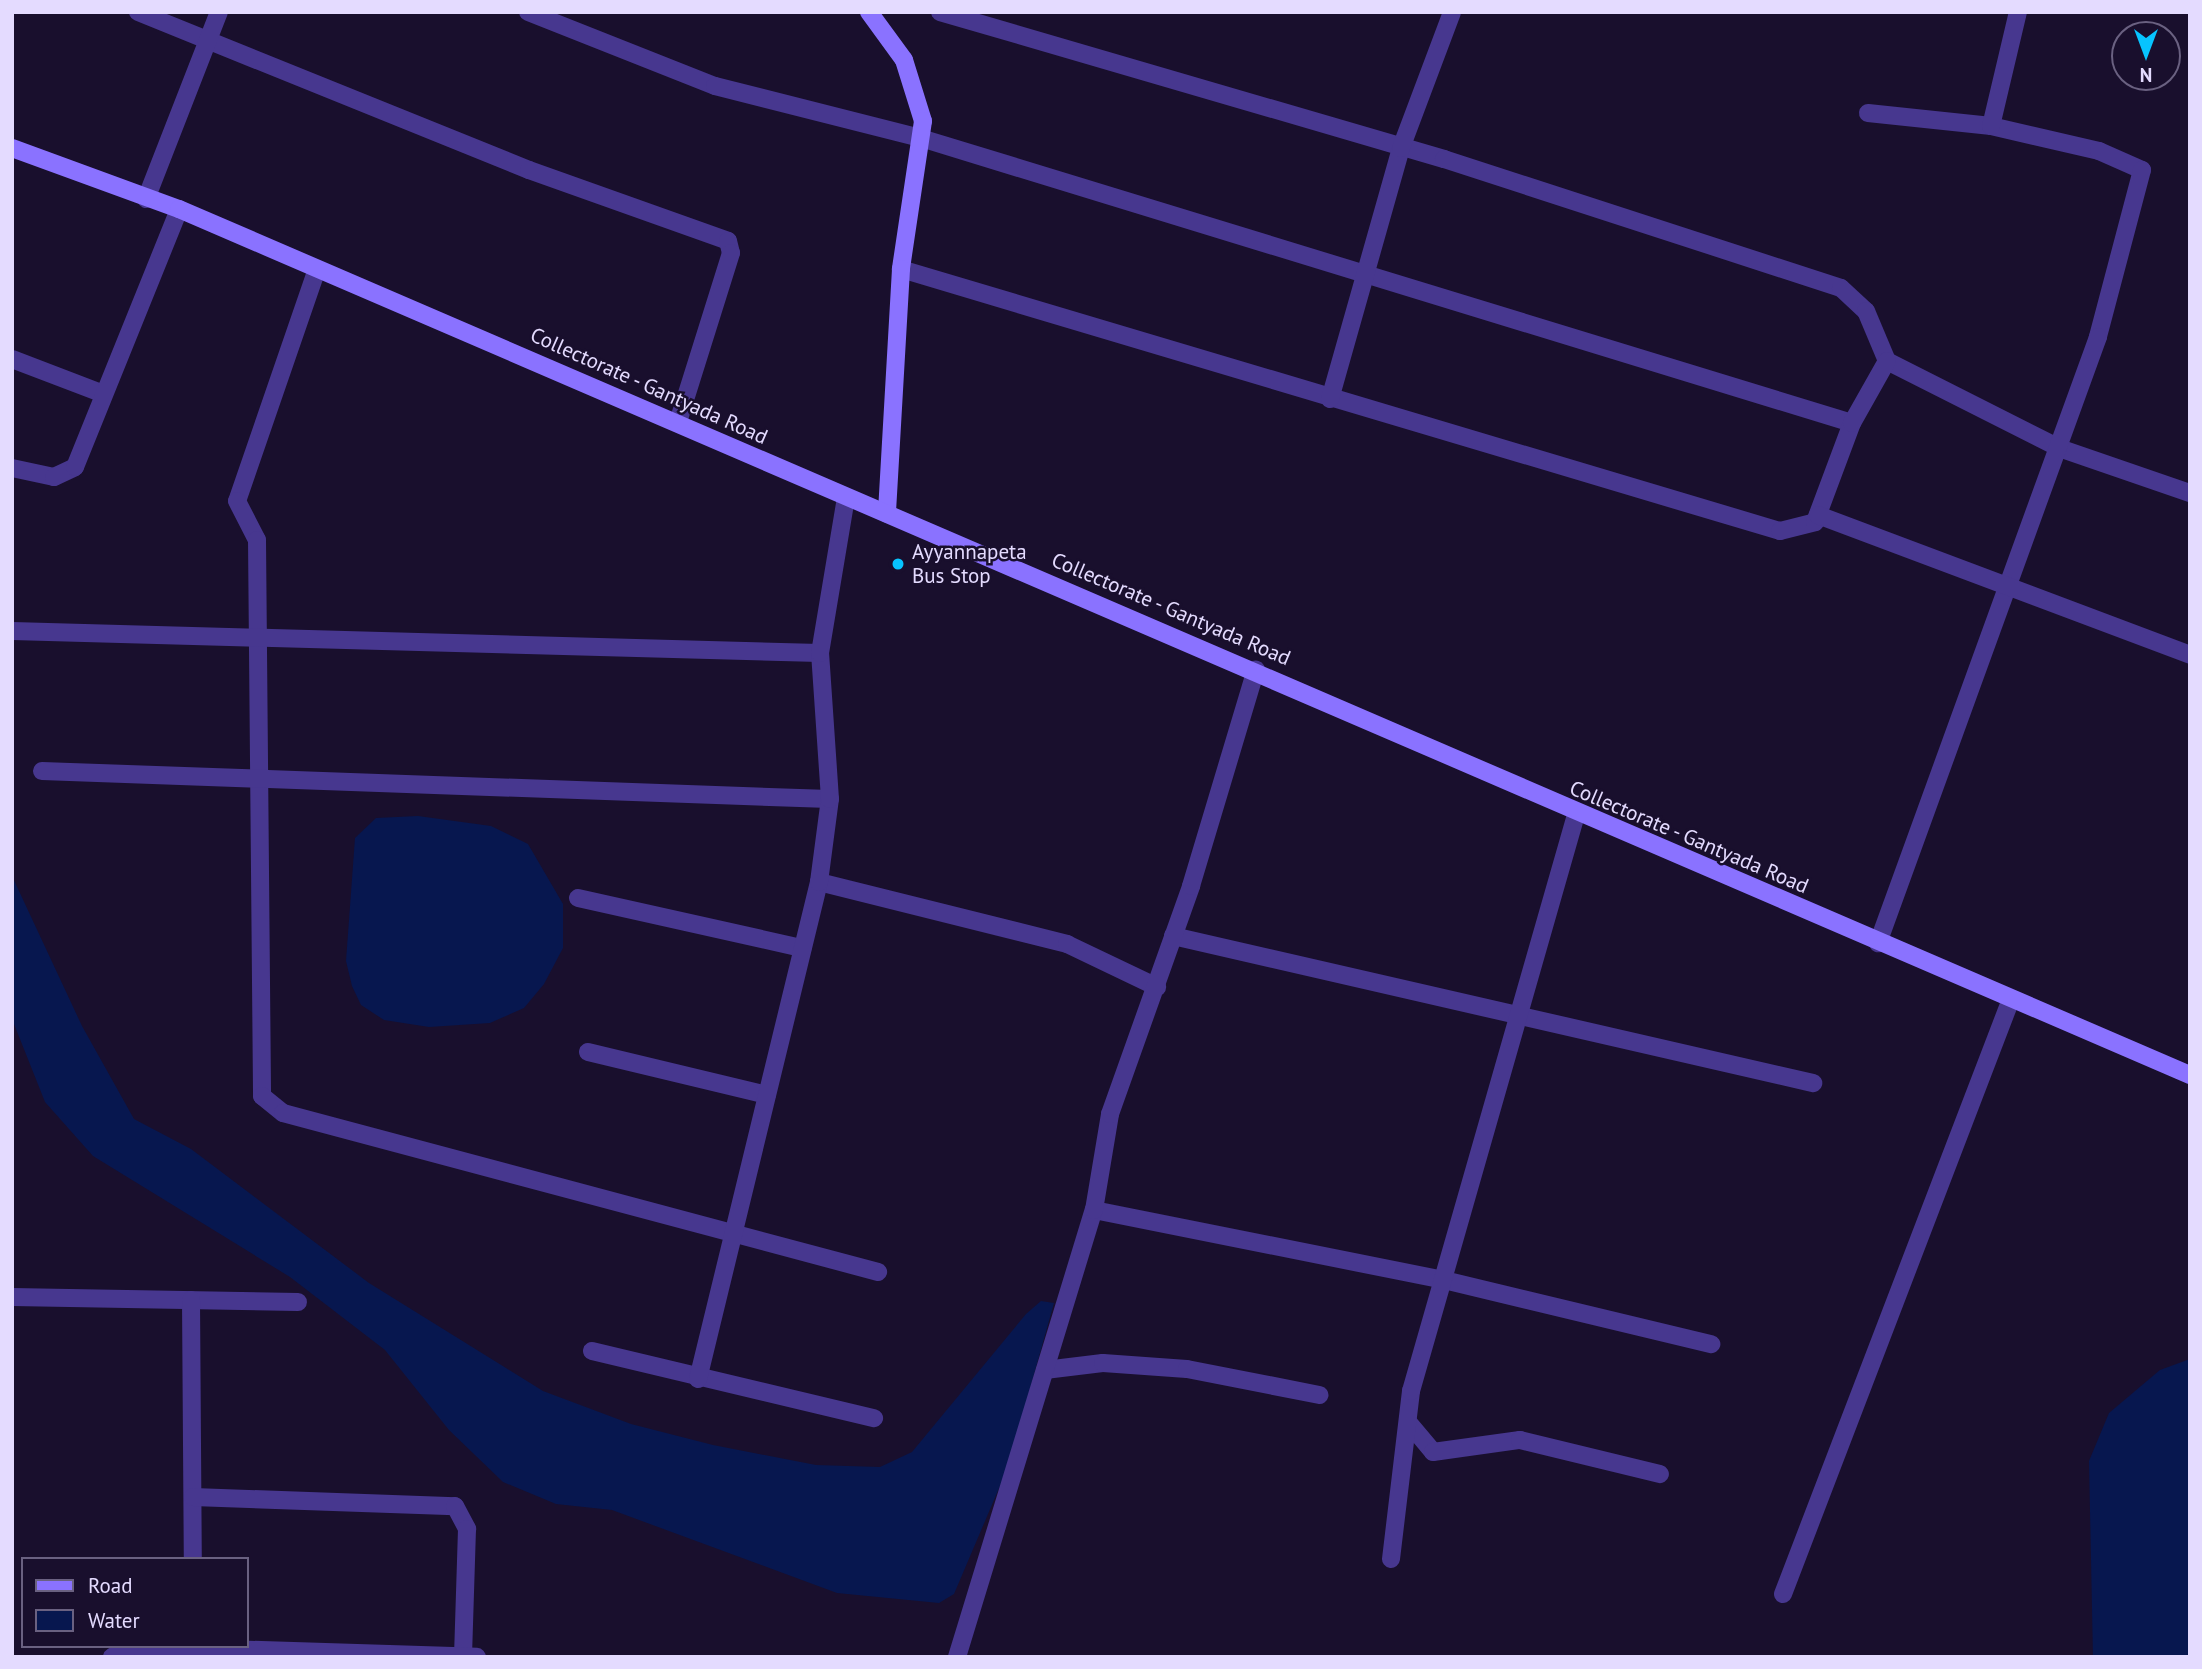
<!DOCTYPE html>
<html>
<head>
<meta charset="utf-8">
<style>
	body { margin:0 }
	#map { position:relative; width:2202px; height:1669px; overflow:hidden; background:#190f2d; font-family:"PT Sans",sans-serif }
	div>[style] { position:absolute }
	.water>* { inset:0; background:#07174f }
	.street>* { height:18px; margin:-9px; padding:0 9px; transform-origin:9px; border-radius:9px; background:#47378f }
	.secondary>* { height:18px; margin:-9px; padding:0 9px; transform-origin:9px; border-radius:9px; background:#8a72ff }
	.dots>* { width:19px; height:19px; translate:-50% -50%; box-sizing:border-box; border:4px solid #190f2d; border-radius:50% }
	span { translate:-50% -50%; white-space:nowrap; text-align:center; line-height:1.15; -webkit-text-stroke:5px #190f2d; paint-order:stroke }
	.street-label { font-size:21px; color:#e4dbff }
	.poi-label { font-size:21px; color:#e4dbff }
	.left { translate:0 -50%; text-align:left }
	.frame { position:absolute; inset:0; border:14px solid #e4dbff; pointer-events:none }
	.legend { position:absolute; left:21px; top:1557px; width:228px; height:91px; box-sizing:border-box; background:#190f2d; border:2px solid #6a6181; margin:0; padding:9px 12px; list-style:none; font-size:21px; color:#e4dbff }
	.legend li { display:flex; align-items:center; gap:14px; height:35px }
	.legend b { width:35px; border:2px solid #6a6181 }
	.north { position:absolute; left:2111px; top:21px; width:70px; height:70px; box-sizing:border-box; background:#190f2d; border:2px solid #6a6181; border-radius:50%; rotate:180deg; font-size:19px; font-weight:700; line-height:28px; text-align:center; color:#e4dbff }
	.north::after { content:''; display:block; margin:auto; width:24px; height:32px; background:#07c4ff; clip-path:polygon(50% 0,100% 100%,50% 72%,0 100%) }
</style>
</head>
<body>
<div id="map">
	<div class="water">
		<i style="clip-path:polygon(418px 816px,491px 826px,528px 844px,563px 904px,563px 948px,544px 984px,524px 1008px,490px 1023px,429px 1027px,384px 1020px,361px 1005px,352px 986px,346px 961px,355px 838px,376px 818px)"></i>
		<i style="clip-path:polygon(12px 876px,82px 1026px,134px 1119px,191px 1149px,369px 1283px,543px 1391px,631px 1424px,713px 1445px,816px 1465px,880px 1467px,912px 1452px,1026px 1314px,1041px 1301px,1054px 1303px,1008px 1467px,954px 1594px,939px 1603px,837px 1593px,612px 1510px,556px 1504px,503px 1482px,449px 1430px,385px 1350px,290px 1277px,93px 1156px,45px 1102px,12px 1019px)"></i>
		<i style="clip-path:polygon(2190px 1359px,2190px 1657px,2093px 1657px,2089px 1461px,2109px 1413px,2160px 1370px)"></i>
	</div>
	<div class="street">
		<i style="left:138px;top:12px;width:422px;rotate:22deg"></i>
		<i style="left:529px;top:170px;width:211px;rotate:19.6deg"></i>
		<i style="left:728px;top:241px;width:12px;rotate:76deg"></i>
		<i style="left:731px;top:253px;width:177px;rotate:107.4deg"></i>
		<i style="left:528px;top:12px;width:201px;rotate:21.6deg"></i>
		<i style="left:715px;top:86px;width:216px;rotate:14.2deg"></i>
		<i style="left:924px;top:139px;width:970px;rotate:17.02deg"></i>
		<i style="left:940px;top:12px;width:525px;rotate:16.26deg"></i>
		<i style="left:1444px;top:159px;width:417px;rotate:18deg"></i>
		<i style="left:1841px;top:288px;width:34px;rotate:43deg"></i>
		<i style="left:1866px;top:311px;width:54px;rotate:67.2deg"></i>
		<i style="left:1887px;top:361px;width:193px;rotate:26.8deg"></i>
		<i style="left:2059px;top:448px;width:139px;rotate:19deg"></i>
		<i style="left:1868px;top:113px;width:124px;rotate:6deg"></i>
		<i style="left:1991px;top:126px;width:111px;rotate:13deg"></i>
		<i style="left:2099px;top:151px;width:47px;rotate:23.8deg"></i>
		<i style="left:2142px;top:170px;width:173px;rotate:104.8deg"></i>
		<i style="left:2098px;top:337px;width:645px;rotate:109.95deg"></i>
		<i style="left:1991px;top:126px;width:117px;rotate:-76.7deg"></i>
		<i style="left:146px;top:199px;width:201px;rotate:-68.7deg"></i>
		<i style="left:317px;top:269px;width:245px;rotate:109deg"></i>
		<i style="left:237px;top:501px;width:44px;rotate:62.9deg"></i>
		<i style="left:257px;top:540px;width:556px;rotate:89.48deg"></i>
		<i style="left:262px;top:1096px;width:27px;rotate:39deg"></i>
		<i style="left:283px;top:1113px;width:616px;rotate:14.96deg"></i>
		<i style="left:901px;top:269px;width:917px;rotate:16.6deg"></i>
		<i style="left:1780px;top:531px;width:36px;rotate:-14deg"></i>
		<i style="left:1815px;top:522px;width:106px;rotate:-69.5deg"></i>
		<i style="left:1852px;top:423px;width:71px;rotate:-60.6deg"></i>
		<i style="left:12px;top:359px;width:95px;rotate:20.9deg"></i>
		<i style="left:1330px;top:399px;width:261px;rotate:-74.2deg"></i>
		<i style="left:1401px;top:148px;width:145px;rotate:-69.4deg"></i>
		<i style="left:12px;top:468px;width:43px;rotate:12.1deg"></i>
		<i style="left:54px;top:477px;width:23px;rotate:-25deg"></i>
		<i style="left:75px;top:467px;width:278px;rotate:-68deg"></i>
		<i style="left:1818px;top:515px;width:397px;rotate:20.6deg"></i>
		<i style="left:12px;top:631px;width:808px;rotate:1.56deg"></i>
		<i style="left:42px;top:771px;width:788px;rotate:2.04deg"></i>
		<i style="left:819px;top:882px;width:256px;rotate:14deg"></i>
		<i style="left:1067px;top:944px;width:100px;rotate:25.5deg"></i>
		<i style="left:578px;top:898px;width:230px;rotate:12.6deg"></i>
		<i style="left:1173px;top:936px;width:657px;rotate:12.94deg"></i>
		<i style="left:588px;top:1052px;width:184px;rotate:13.5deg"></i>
		<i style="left:1094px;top:1210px;width:357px;rotate:11.3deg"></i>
		<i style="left:1444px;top:1280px;width:275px;rotate:13.5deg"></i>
		<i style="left:12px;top:1297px;width:286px;rotate:1deg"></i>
		<i style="left:191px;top:1300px;width:259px;rotate:89.6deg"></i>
		<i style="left:592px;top:1351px;width:290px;rotate:13.4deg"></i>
		<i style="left:1045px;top:1370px;width:58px;rotate:-6.9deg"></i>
		<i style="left:1103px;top:1363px;width:84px;rotate:4.1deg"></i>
		<i style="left:1187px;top:1369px;width:135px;rotate:11.1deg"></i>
		<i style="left:698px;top:1379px;width:512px;rotate:-76.32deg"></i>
		<i style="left:819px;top:882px;width:84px;rotate:-82.5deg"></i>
		<i style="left:830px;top:799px;width:146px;rotate:-93.9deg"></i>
		<i style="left:820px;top:653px;width:157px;rotate:-80.5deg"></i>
		<i style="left:1408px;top:1422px;width:39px;rotate:50deg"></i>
		<i style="left:1433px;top:1452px;width:88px;rotate:-7.9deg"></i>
		<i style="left:1520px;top:1440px;width:144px;rotate:13.7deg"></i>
		<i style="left:193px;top:1497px;width:262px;rotate:2deg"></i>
		<i style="left:455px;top:1506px;width:26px;rotate:62deg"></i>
		<i style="left:467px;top:1529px;width:128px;rotate:91.8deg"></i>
		<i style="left:1391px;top:1559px;width:169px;rotate:-83.2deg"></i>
		<i style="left:1411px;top:1391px;width:599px;rotate:-74.02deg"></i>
		<i style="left:1783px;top:1594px;width:637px;rotate:-69.03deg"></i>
		<i style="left:132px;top:1646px;width:345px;rotate:1.8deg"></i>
		<i style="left:112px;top:1657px;width:21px;rotate:-31deg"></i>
		<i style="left:957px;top:1657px;width:468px;rotate:-73deg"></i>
		<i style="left:1094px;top:1210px;width:97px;rotate:-80.5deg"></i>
		<i style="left:1110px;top:1114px;width:242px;rotate:-70.4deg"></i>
		<i style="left:1191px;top:886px;width:226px;rotate:-73.3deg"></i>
	</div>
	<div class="secondary">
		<i style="left:869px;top:12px;width:59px;rotate:53.9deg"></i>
		<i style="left:904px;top:60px;width:64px;rotate:72.7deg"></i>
		<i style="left:923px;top:121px;width:150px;rotate:98.5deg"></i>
		<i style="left:901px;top:269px;width:245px;rotate:93.3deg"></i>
		<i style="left:12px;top:148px;width:178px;rotate:20.1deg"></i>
		<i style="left:179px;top:209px;width:2190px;rotate:23.3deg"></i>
	</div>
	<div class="dots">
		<i style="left:898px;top:564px;background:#07c4ff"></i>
	</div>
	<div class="street-label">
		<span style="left:649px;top:386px;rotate:24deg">Collectorate - Gantyada Road</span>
		<span style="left:1171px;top:609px;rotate:23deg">Collectorate - Gantyada Road</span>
		<span style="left:1689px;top:837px;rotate:23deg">Collectorate - Gantyada Road</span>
	</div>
	<div class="poi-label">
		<span class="left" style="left:912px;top:564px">Ayyannapeta<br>Bus Stop</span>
	</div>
	<div class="frame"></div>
	<ul class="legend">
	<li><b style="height:9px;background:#8a72ff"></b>Road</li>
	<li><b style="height:19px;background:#07174f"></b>Water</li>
	</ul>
	<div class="north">N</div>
</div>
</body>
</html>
